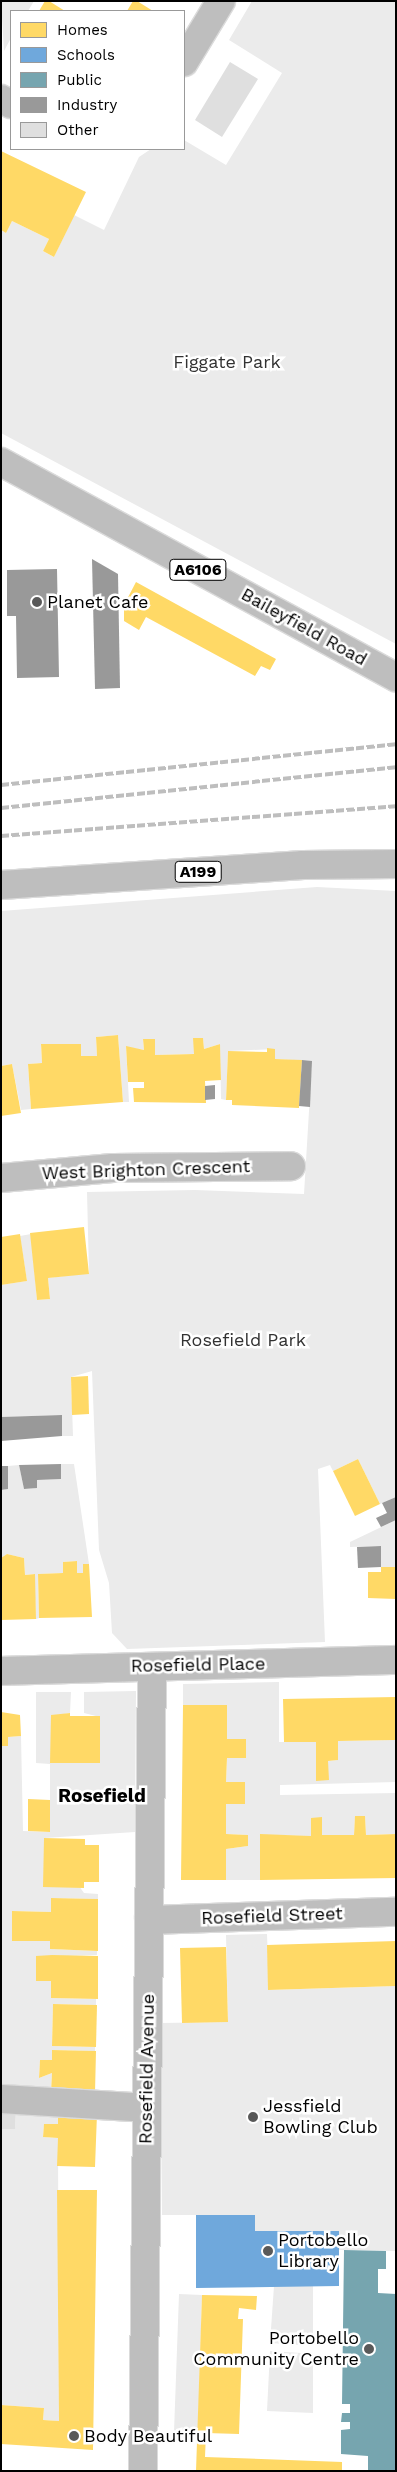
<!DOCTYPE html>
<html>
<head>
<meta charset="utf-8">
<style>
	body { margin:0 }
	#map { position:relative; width:397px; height:2472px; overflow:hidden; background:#fff; font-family:"Work Sans",sans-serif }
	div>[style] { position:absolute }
	.green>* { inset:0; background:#ebebeb }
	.homes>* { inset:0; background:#ffd966 }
	.schools>* { inset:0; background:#6fa8dc }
	.public>* { inset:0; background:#76a5af }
	.industry>* { inset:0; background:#999 }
	.building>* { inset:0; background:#dfdfdf }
	.roads { filter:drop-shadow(1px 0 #dbdbdb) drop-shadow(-1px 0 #dbdbdb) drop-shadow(0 1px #dbdbdb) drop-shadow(0 -1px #dbdbdb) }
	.street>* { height:28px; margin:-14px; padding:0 14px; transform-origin:14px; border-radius:14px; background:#bebebe }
	.primary>* { height:28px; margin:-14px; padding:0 14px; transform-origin:14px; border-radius:14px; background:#bebebe }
	.rail>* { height:4px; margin-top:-2px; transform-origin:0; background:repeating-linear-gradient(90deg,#bebebe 0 8px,transparent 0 10.5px) }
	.dots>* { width:14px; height:14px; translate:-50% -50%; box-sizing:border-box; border:2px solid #fff; border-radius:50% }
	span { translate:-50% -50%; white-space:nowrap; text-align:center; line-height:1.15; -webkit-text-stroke:5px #fff; paint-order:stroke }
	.shield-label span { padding:1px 4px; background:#fff; border:1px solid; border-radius:4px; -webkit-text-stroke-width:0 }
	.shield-label { font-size:16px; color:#000; font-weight:700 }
	.park-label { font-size:18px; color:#323232 }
	.poi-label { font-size:18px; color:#000 }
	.left { translate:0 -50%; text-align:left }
	.right { translate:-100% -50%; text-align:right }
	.street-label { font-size:18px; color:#000 }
	.neighbourhood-label { font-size:19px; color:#000; font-weight:700 }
	.frame { position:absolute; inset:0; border:2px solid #000; pointer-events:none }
	.legend { position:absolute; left:10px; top:10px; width:175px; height:140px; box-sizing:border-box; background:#fff; border:1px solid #999; margin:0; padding:6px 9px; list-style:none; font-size:15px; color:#000 }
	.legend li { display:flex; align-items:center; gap:10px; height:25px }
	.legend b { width:25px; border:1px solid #999 }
</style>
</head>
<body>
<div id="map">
	<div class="green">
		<i style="clip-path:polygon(1px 1px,34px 1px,28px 11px,11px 11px,11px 38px,4px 51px)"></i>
		<i style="clip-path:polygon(252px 1px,396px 1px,396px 644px,1px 433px,1px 230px,6px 233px,12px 221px,49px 239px,43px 251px,54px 257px,74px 215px,104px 230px,139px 157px,151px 149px,184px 149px,184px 140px,226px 165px,282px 73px,229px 40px)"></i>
		<i style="clip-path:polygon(317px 887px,396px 891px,396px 1497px,380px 1504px,358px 1459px,333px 1471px,330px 1465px,318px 1469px,325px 1642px,127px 1649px,112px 1633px,109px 1583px,99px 1550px,92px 1371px,71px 1377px,73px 1436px,62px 1436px,61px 1415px,1px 1417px,1px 1285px,27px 1281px,20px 1236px,31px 1234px,37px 1300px,50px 1299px,48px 1278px,89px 1273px,87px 1192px,195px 1190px,304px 1194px,312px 1061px,275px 1059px,275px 1049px,228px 1051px,226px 1100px,221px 1099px,220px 1044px,204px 1049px,203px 1038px,194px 1038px,194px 1054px,155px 1055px,155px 1039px,143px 1039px,144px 1050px,126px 1047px,129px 1102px,123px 1102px,118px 1035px,96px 1037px,97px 1056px,81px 1056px,81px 1044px,41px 1044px,42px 1063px,28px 1064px,31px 1109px,21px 1110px,12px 1064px,1px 1066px,1px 911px)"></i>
		<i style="clip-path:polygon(61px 1464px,74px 1464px,89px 1564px,83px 1564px,83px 1573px,77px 1573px,77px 1561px,63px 1562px,63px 1573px,38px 1574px,39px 1618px,36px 1619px,34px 1574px,25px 1575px,24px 1558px,7px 1554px,1px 1558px,1px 1490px,8px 1489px,8px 1466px,19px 1465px,24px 1489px,36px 1488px,37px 1480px,61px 1479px)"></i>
		<i style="clip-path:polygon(396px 1520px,396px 1567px,381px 1567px,381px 1546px,350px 1547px,350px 1542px)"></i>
		<i style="clip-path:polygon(279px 1682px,279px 1742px,316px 1742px,316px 1780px,328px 1780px,328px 1761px,338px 1760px,338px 1741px,396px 1740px,396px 1782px,280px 1785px,280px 1795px,396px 1793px,395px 1834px,366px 1835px,365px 1816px,355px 1817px,354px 1835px,322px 1835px,322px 1818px,311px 1818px,311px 1836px,260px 1835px,260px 1880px,226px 1880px,226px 1849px,248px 1846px,248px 1835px,226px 1834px,226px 1804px,245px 1803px,245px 1782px,226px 1782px,227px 1758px,246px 1758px,246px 1739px,227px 1739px,227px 1705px,183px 1705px,183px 1684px)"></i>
		<i style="clip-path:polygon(136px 1691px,135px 1832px,45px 1838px,84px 1893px,98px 1894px,98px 1899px,51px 1898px,51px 1912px,12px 1911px,12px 1941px,50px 1941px,50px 1949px,97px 1951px,97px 1955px,36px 1957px,36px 1980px,51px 1981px,51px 1998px,96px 1999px,96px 2005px,53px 2004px,52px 2046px,95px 2047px,95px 2051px,53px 2050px,52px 2060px,40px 2060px,39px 2078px,52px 2073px,51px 2092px,1px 2091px,1px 1746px,8px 1737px,21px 1736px,23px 1831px,50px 1832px,50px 1764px,36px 1763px,36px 1692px,71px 1692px,70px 1713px,51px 1716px,51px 1763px,99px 1763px,100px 1717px,84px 1713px,84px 1692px)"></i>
		<i style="clip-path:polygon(267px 1934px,269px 1990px,396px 1986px,396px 2251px,339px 2250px,339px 2232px,255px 2231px,254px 2215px,162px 2215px,160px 2023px,228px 2022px,226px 1935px)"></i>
		<i style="clip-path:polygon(16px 2112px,58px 2113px,58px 2124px,44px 2125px,43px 2137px,58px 2138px,59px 2421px,43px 2420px,44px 2408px,1px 2405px,1px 2129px,15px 2129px)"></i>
		<i style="clip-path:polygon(274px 2286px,313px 2286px,313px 2336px,301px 2345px,270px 2343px)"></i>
		<i style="clip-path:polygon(179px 2294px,202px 2295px,198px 2433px,174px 2432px)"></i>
		<i style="clip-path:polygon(270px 2351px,301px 2353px,313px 2365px,313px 2413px,267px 2411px)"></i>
	</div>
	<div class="homes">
		<i style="clip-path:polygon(45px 1px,49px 1px,65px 11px,39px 11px)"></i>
		<i style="clip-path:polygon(133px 1px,137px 1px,153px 11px,127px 11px)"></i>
		<i style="clip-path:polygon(1px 151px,86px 192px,54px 257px,43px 251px,49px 239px,12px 221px,6px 233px,1px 230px)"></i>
		<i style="clip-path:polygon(136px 582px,276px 659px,270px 670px,261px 666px,255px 676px,146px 617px,139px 630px,124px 621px,124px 605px)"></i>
		<i style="clip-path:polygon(118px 1035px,123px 1102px,31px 1109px,28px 1064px,42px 1063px,41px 1044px,81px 1044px,81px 1056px,97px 1056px,96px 1037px)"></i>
		<i style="clip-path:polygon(193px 1038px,203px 1038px,204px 1049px,220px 1044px,221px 1080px,205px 1081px,206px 1103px,134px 1102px,133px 1088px,144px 1088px,144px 1082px,128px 1082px,126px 1046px,144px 1050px,143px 1039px,155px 1039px,155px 1055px,194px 1054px)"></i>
		<i style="clip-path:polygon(267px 1048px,275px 1049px,275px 1059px,302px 1060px,299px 1108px,232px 1105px,232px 1100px,226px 1100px,228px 1051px,267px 1052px)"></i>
		<i style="clip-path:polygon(12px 1064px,21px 1113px,1px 1116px,1px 1066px)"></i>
		<i style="clip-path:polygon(84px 1227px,89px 1274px,48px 1278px,50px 1299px,37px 1300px,30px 1233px)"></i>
		<i style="clip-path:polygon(20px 1234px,27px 1281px,1px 1285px,1px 1237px)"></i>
		<i style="clip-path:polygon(88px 1376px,89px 1414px,72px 1415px,71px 1377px)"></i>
		<i style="clip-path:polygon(358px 1459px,380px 1504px,355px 1516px,333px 1471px)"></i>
		<i style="clip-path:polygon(7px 1554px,24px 1558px,25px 1575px,35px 1574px,36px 1619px,1px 1620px,1px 1558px)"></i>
		<i style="clip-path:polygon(77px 1561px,77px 1573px,83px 1573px,83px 1564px,89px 1564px,92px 1617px,39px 1618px,38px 1574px,63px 1573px,63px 1562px)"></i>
		<i style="clip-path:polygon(381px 1567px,396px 1567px,396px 1599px,368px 1598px,368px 1572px,381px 1572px)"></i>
		<i style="clip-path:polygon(396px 1697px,396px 1740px,338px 1741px,338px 1760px,328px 1761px,329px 1780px,316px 1781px,316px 1742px,284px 1742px,283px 1699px)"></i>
		<i style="clip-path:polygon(183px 1705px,227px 1705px,227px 1739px,246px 1739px,246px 1758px,227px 1758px,226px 1782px,245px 1782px,245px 1804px,226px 1804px,226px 1834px,248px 1835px,248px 1846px,226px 1849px,226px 1880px,181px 1880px)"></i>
		<i style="clip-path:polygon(1px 1712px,20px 1715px,21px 1736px,8px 1737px,8px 1746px,1px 1746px)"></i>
		<i style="clip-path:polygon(70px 1713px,70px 1716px,100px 1716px,100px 1763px,50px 1763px,51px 1715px)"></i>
		<i style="clip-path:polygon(28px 1799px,50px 1800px,50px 1832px,28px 1831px)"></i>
		<i style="clip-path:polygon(355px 1816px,365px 1816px,366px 1835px,396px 1834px,396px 1878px,260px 1880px,260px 1834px,311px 1836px,311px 1818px,322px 1817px,322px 1835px,354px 1835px)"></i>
		<i style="clip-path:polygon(44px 1838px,85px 1839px,85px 1845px,99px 1845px,99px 1882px,84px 1882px,84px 1888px,43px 1887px)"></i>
		<i style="clip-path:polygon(51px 1898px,98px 1899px,98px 1951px,50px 1949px,50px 1941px,12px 1941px,12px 1911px,51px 1912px)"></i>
		<i style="clip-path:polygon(396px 1941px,396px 1986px,268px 1990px,267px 1945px)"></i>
		<i style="clip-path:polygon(226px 1947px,228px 2022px,182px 2023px,180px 1948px)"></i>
		<i style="clip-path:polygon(52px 1955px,98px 1956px,98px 1999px,51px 1998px,51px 1981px,36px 1981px,36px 1956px)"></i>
		<i style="clip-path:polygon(53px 2004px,97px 2005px,96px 2047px,52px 2046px)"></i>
		<i style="clip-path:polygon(52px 2050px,96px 2051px,95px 2093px,51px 2092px,52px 2073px,39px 2078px,40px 2060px,52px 2060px)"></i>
		<i style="clip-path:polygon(58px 2113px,97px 2114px,95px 2167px,57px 2166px,58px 2138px,43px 2137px,44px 2124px,58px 2124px)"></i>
		<i style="clip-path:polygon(57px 2190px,97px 2190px,93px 2450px,1px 2444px,1px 2405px,44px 2408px,43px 2420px,59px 2421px)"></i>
		<i style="clip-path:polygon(202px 2295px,257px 2296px,256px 2310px,239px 2308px,238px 2319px,243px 2319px,239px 2434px,206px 2433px,205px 2457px,342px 2462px,342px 2471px,196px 2471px)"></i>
	</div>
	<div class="schools">
		<i style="clip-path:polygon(196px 2215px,255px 2215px,255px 2231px,339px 2231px,339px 2286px,196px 2288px)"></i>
	</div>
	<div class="public">
		<i style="clip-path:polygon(344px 2250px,386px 2251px,386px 2269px,378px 2269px,378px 2293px,396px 2294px,396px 2471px,368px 2471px,368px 2456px,341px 2454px,341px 2430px,350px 2429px,350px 2422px,341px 2422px,342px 2413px,350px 2413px,350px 2404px,342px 2404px)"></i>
	</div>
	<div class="industry">
		<i style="clip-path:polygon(92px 559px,118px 574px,120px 688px,95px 689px)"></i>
		<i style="clip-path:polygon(57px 569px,59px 677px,17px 678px,16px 616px,7px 616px,7px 570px)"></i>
		<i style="clip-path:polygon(302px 1060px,312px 1061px,310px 1107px,299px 1106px)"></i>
		<i style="clip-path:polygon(215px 1085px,215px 1099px,205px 1100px,205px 1086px)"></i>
		<i style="clip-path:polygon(62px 1415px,62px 1436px,1px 1441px,1px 1417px)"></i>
		<i style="clip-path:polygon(61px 1464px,61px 1479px,37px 1480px,37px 1488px,24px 1489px,19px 1465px)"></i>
		<i style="clip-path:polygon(1px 1466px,8px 1466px,8px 1489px,1px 1490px)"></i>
		<i style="clip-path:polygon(396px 1497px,396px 1520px,381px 1527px,376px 1518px,387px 1513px,382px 1503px)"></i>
		<i style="clip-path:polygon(381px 1546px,381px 1567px,358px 1568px,357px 1547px)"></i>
	</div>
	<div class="building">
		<i style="clip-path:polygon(230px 62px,258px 79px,222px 137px,195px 120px)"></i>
		<i style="clip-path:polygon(1px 2111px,16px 2112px,15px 2129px,1px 2129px)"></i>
	</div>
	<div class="roads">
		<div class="street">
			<i style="left:184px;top:62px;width:71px;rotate:-58.8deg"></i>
			<i style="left:1px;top:99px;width:11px;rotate:27deg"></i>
			<i style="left:1px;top:1178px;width:112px;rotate:-5.1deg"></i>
			<i style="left:113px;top:1168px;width:178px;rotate:-0.6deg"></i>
			<i style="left:1px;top:1671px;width:395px;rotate:-1.6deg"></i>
			<i style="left:149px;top:1920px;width:247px;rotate:-1.9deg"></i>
			<i style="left:1px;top:2099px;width:146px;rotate:3.5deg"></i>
			<i style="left:143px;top:2471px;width:804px;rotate:-89.36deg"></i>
		</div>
		<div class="primary">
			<i style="left:1px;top:462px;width:450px;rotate:28.6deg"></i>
			<i style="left:1px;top:885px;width:303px;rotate:-3.8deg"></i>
			<i style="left:303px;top:865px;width:93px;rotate:-0.6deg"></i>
		</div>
	</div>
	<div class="rail">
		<i style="left:1px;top:785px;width:397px;rotate:-5.9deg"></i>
		<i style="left:1px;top:808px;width:397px;rotate:-5.9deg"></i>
		<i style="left:1px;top:836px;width:396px;rotate:-4.3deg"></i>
	</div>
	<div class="dots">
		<i style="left:37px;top:602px;background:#595959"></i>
		<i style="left:253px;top:2117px;background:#595959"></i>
		<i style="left:268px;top:2251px;background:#595959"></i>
		<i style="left:369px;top:2349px;background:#595959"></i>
		<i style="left:74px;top:2436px;background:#595959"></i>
	</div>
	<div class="shield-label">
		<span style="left:198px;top:570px">A6106</span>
		<span style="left:198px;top:872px">A199</span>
	</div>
	<div class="park-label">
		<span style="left:227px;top:362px">Figgate Park</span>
		<span style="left:243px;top:1340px">Rosefield Park</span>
	</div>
	<div class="poi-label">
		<span class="left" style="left:47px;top:602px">Planet Cafe</span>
		<span class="left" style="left:263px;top:2117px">Jessfield<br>Bowling Club</span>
		<span class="left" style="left:278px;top:2251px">Portobello<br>Library</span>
		<span class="right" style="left:359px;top:2349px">Portobello<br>Community Centre</span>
		<span class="left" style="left:84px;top:2436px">Body Beautiful</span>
	</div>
	<div class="street-label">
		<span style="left:304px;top:627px;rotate:29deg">Baileyfield Road</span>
		<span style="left:146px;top:1170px;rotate:-2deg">West Brighton Crescent</span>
		<span style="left:198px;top:1665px;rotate:-1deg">Rosefield Place</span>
		<span style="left:272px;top:1916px;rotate:-2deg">Rosefield Street</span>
		<span style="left:147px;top:2069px;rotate:-89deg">Rosefield Avenue</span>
	</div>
	<div class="neighbourhood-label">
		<span style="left:102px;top:1796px">Rosefield</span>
	</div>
	<div class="frame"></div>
	<ul class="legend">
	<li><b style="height:14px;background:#ffd966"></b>Homes</li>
	<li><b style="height:14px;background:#6fa8dc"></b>Schools</li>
	<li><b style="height:14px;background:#76a5af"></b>Public</li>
	<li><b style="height:14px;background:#999"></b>Industry</li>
	<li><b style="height:14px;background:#dfdfdf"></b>Other</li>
	</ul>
</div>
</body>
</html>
